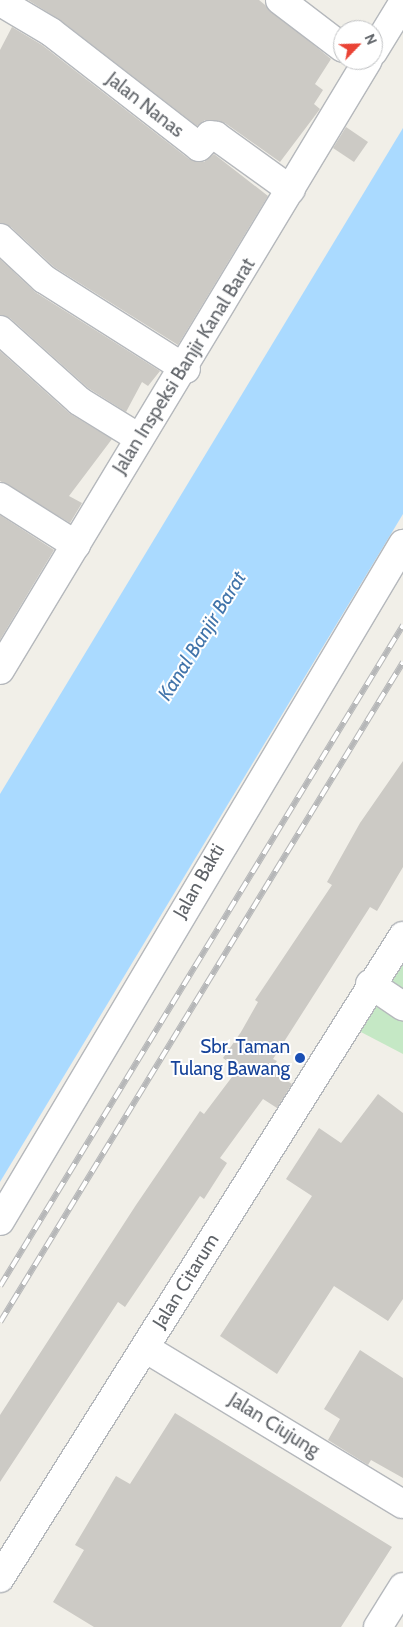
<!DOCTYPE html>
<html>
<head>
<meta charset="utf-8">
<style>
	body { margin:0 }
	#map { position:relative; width:403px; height:1627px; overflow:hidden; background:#f1efe8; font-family:Cabin,sans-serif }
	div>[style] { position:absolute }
	.green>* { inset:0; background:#c5e8c5 }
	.water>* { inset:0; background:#aadaff }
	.building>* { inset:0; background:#cccac5 }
	.roads { filter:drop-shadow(1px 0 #b5b8bc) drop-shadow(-1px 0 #b5b8bc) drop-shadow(0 1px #b5b8bc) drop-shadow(0 -1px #b5b8bc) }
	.street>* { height:28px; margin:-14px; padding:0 14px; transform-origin:14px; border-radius:14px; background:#fff }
	.secondary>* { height:28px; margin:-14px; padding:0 14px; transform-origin:14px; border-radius:14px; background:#fff }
	.rail>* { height:5.5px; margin-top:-2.75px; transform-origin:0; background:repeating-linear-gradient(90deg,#fff 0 11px,#b6b7b8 0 22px); box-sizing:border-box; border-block:1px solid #b6b7b8 }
	.dots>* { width:14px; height:14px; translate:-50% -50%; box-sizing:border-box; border:2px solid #fff; border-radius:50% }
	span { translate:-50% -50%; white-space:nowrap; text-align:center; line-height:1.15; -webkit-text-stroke:4px #fff; paint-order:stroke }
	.street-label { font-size:19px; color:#5f6368 }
	.transit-label { font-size:19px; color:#164399 }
	.right { translate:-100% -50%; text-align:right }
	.water-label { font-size:20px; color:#4174aa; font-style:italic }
	.north { position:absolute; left:333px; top:20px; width:50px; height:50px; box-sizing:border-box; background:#fff; border:1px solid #bfc1c3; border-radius:50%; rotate:66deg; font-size:14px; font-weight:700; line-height:20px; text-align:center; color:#5f6368 }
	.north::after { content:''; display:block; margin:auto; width:18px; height:22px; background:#ea4335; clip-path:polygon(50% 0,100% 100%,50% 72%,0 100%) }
</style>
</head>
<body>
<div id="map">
	<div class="green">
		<i style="clip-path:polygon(403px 958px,403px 1054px,359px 1031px)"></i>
	</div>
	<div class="water">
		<i style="clip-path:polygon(403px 128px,403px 514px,0 1182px,0 794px)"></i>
	</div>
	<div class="building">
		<i style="clip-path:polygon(28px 0,259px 0,331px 59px,315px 84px,323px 90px,314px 104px,320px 109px,280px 162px,225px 123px,205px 120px,197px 126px,60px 20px)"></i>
		<i style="clip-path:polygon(12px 27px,42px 45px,189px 159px,204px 162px,214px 154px,268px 196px,178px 345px,54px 267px,11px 227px,0 223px,0 50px)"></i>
		<i style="clip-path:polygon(346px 127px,368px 142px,354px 162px,333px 148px)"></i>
		<i style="clip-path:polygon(0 259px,35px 292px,160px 371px,148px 386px,142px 382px,126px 412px,88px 388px,10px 318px,0 315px)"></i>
		<i style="clip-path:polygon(0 351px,69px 413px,112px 439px,69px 496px,82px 503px,70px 523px,0 481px)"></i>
		<i style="clip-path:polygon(0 515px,54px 550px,0 640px)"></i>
		<i style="clip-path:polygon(403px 761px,403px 867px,377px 911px,370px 907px,273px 1059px,277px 1061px,270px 1070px,292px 1084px,277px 1108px,263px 1099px,220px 1158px,227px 1163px,204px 1199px,200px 1196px,125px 1307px,118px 1302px,0 1482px,0 1415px,136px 1205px,200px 1111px,204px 1114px,238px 1069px,223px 1058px,241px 1032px,258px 1002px,255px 1000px,332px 885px,327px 882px,360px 823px)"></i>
		<i style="clip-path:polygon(378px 1094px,403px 1113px,403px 1299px,388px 1321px,334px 1286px,277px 1374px,220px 1336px,312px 1196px,286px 1179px,319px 1128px,341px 1143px)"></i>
		<i style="clip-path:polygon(360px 1350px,403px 1378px,403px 1478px,371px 1460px,368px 1465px,328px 1440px,340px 1419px,324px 1409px)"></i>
		<i style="clip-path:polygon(175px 1413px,392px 1547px,341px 1627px,94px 1627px,53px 1602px,84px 1550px,75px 1545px,116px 1476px,130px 1484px)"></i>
	</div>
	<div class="roads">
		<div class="street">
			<i style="left:280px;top:0;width:79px;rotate:37.3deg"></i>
			<i style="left:9px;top:7px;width:49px;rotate:30.8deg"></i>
			<i style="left:51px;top:32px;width:187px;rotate:37.8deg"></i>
			<i style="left:199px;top:147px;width:16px;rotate:-47deg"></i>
			<i style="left:210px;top:135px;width:6px;rotate:9deg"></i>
			<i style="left:216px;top:136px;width:92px;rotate:35.8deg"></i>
			<i style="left:373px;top:52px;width:57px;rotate:-58.5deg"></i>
			<i style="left:0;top:238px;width:60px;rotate:43deg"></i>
			<i style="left:44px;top:279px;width:168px;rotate:32.4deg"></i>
			<i style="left:0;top:330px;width:106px;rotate:41.9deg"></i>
			<i style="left:79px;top:401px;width:70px;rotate:31.7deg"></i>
			<i style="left:0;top:497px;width:90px;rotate:32.3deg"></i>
			<i style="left:0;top:670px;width:712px;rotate:-58.9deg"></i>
			<i style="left:0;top:1221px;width:788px;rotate:-59.24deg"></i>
			<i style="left:145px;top:1348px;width:301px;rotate:31.2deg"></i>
			<i style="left:378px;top:1627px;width:47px;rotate:-58deg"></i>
		</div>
		<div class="secondary">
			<i style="left:370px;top:984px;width:40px;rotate:34deg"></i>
			<i style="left:0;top:1578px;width:758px;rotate:-57.88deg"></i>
		</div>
	</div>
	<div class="rail">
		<i style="left:0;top:1286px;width:774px;rotate:-58.63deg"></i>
		<i style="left:0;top:1322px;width:773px;rotate:-58.59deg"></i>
	</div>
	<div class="dots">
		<i style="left:300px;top:1058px;background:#1a4fb4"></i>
	</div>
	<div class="street-label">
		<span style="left:145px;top:105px;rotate:38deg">Jalan Nanas</span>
		<span style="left:184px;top:366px;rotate:-58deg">Jalan Inspeksi Banjir Kanal Barat</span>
		<span style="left:199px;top:881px;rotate:-60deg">Jalan Bakti</span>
		<span style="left:186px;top:1281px;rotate:-58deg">Jalan Citarum</span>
		<span style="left:274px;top:1425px;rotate:32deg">Jalan Ciujung</span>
	</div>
	<div class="transit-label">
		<span class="right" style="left:290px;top:1058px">Sbr. Taman<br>Tulang Bawang</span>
	</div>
	<div class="water-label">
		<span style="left:202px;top:636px;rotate:-58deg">Kanal Banjir Barat</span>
	</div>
	<div class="north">N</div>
</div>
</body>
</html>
